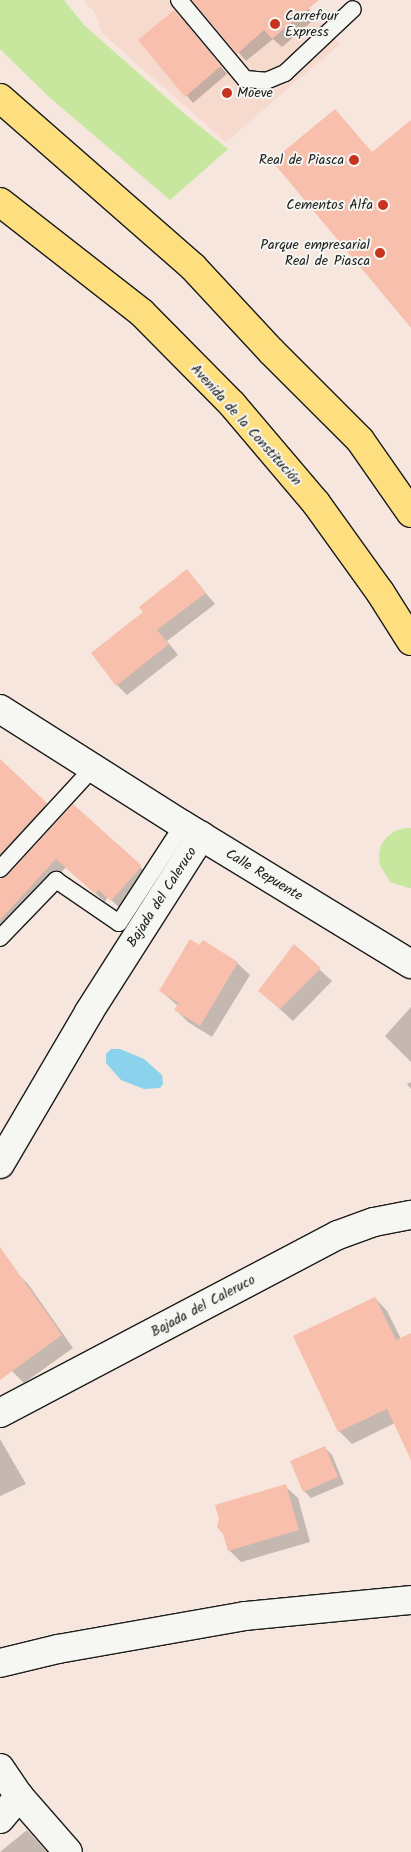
<!DOCTYPE html>
<html>
<head>
<meta charset="utf-8">
<style>
	body { margin:0 }
	#map { position:relative; width:411px; height:1852px; overflow:hidden; background:#f6e6dd; font-family:Kalam,sans-serif }
	div>[style] { position:absolute }
	.built>* { inset:0; background:#f6dace }
	.green>* { inset:0; background:#c7e79f }
	.water>* { inset:0; background:#8bd2ec }
	.shadow>* { inset:0; background:#0003 }
	.building>* { inset:0; background:#f7bfac }
	.roads { filter:drop-shadow(1px 0 #1c1c1c) drop-shadow(-1px 0 #1c1c1c) drop-shadow(0 1px #1c1c1c) drop-shadow(0 -1px #1c1c1c) }
	.lane>* { height:16px; margin:-8px; padding:0 8px; transform-origin:8px; border-radius:8px; background:#f6f6f2 }
	.street>* { height:28px; margin:-14px; padding:0 14px; transform-origin:14px; border-radius:14px; background:#f6f6f2 }
	.primary>* { height:28px; margin:-14px; padding:0 14px; transform-origin:14px; border-radius:14px; background:#fddf80 }
	.dots>* { width:14px; height:14px; translate:-50% -50%; box-sizing:border-box; border:2px solid #f6f6f2; border-radius:50% }
	span { translate:-50% -50%; white-space:nowrap; text-align:center; line-height:1.15; -webkit-text-stroke:4px #f6f6f2; paint-order:stroke }
	.poi-label { font-size:14px; color:#1c1c1c }
	.left { translate:0 -50%; text-align:left }
	.right { translate:-100% -50%; text-align:right }
	.street-label { font-size:14px; color:#1c1c1c }
</style>
</head>
<body>
<div id="map">
	<div class="built">
		<i style="clip-path:polygon(83px 0,303px 0,340px 44px,226px 142px,102px 33px,95px 13px)"></i>
	</div>
	<div class="green">
		<i style="clip-path:polygon(0 0,64px 0,84px 25px,186px 115px,228px 149px,170px 200px,48px 96px,0 49px)"></i>
		<i style="clip-path:polygon(405px 828px,411px 828px,411px 888px,409px 888px,390px 882px,380px 865px,379px 855px,381px 845px,387px 837px,395px 831px)"></i>
	</div>
	<div class="water">
		<i style="clip-path:polygon(111px 1049px,120px 1049px,144px 1059px,162px 1075px,163px 1084px,160px 1088px,144px 1089px,121px 1080px,106px 1063px,106px 1054px)"></i>
	</div>
	<div class="shadow">
		<i style="clip-path:polygon(194px 0,301px 0,316px 18px,282px 47px,273px 39px,246px 61px)"></i>
		<i style="clip-path:polygon(181px 18px,227px 74px,193px 103px,140px 40px)"></i>
		<i style="clip-path:polygon(187px 571px,215px 604px,167px 641px,178px 655px,127px 695px,117px 685px)"></i>
		<i style="clip-path:polygon(0 769px,10px 770px,55px 813px,0 876px)"></i>
		<i style="clip-path:polygon(73px 806px,150px 876px,121px 909px,108px 897px,105px 902px,66px 867px,0 939px,0 879px,8px 877px)"></i>
		<i style="clip-path:polygon(200px 946px,237px 963px,250px 975px,212px 1037px,188px 1022px,176px 1010px,178px 1006px,161px 991px)"></i>
		<i style="clip-path:polygon(294px 946px,332px 981px,293px 1021px,260px 991px)"></i>
		<i style="clip-path:polygon(411px 1007px,411px 1062px,385px 1036px)"></i>
		<i style="clip-path:polygon(411px 1082px,411px 1089px,407px 1084px)"></i>
		<i style="clip-path:polygon(16px 1272px,28px 1284px,73px 1348px,24px 1383px,12px 1371px,0 1366px,0 1288px)"></i>
		<i style="clip-path:polygon(375px 1298px,387px 1311px,401px 1339px,411px 1334px,411px 1451px,395px 1423px,352px 1444px,339px 1431px)"></i>
		<i style="clip-path:polygon(0 1439px,26px 1484px,0 1496px)"></i>
		<i style="clip-path:polygon(325px 1448px,332px 1455px,344px 1484px,311px 1498px,304px 1491px)"></i>
		<i style="clip-path:polygon(285px 1486px,298px 1498px,310px 1542px,241px 1562px,229px 1550px)"></i>
		<i style="clip-path:polygon(27px 1830px,47px 1852px,0 1852px)"></i>
	</div>
	<div class="building">
		<i style="clip-path:polygon(192px 0,319px 0,272px 39px,264px 30px,237px 54px)"></i>
		<i style="clip-path:polygon(174px 10px,221px 66px,185px 97px,138px 40px)"></i>
		<i style="clip-path:polygon(335px 109px,372px 152px,411px 120px,411px 328px,272px 161px)"></i>
		<i style="clip-path:polygon(187px 569px,206px 593px,157px 630px,169px 644px,116px 686px,91px 653px,143px 612px,150px 622px,139px 607px)"></i>
		<i style="clip-path:polygon(0 759px,47px 803px,0 854px)"></i>
		<i style="clip-path:polygon(73px 804px,142px 866px,111px 901px,99px 890px,95px 894px,56px 859px,0 920px,0 879px,7px 876px)"></i>
		<i style="clip-path:polygon(190px 939px,199px 945px,203px 940px,238px 962px,200px 1026px,174px 1010px,179px 1003px,159px 991px)"></i>
		<i style="clip-path:polygon(294px 944px,321px 968px,280px 1009px,258px 991px)"></i>
		<i style="clip-path:polygon(0 1247px,62px 1335px,0 1380px)"></i>
		<i style="clip-path:polygon(375px 1297px,396px 1340px,411px 1333px,411px 1460px,387px 1409px,338px 1432px,293px 1336px)"></i>
		<i style="clip-path:polygon(325px 1446px,338px 1477px,303px 1492px,290px 1461px)"></i>
		<i style="clip-path:polygon(286px 1484px,299px 1530px,228px 1551px,223px 1534px,217px 1527px,219px 1519px,215px 1505px)"></i>
	</div>
	<div class="roads">
		<div class="lane">
			<i style="left:179px;top:0;width:103px;rotate:50.1deg"></i>
			<i style="left:245px;top:79px;width:21px;rotate:5deg"></i>
			<i style="left:266px;top:81px;width:21px;rotate:-23deg"></i>
			<i style="left:285px;top:73px;width:93px;rotate:-43.3deg"></i>
			<i style="left:0;top:869px;width:137px;rotate:-47.4deg"></i>
			<i style="left:0;top:938px;width:81px;rotate:-46deg"></i>
			<i style="left:56px;top:880px;width:76px;rotate:34.3deg"></i>
			<i style="left:119px;top:923px;width:117px;rotate:-56.9deg"></i>
		</div>
		<div class="street">
			<i style="left:0;top:709px;width:217px;rotate:32.4deg"></i>
			<i style="left:183px;top:825px;width:267px;rotate:31.4deg"></i>
			<i style="left:0;top:1164px;width:176px;rotate:-59.6deg"></i>
			<i style="left:89px;top:1012px;width:209px;rotate:-57.5deg"></i>
			<i style="left:0;top:1413px;width:382px;rotate:-27.8deg"></i>
			<i style="left:338px;top:1235px;width:38px;rotate:-20deg"></i>
			<i style="left:374px;top:1222px;width:38px;rotate:-11deg"></i>
			<i style="left:0;top:1663px;width:60px;rotate:-13.6deg"></i>
			<i style="left:58px;top:1649px;width:190px;rotate:-10deg"></i>
			<i style="left:245px;top:1616px;width:167px;rotate:-5.5deg"></i>
			<i style="left:0;top:1768px;width:34px;rotate:56deg"></i>
			<i style="left:19px;top:1796px;width:74px;rotate:48.8deg"></i>
			<i style="left:0;top:1819px;width:30px;rotate:-50deg"></i>
		</div>
		<div class="primary">
			<i style="left:0;top:98px;width:257px;rotate:41.2deg"></i>
			<i style="left:193px;top:267px;width:116px;rotate:47.1deg"></i>
			<i style="left:272px;top:352px;width:124px;rotate:45deg"></i>
			<i style="left:360px;top:440px;width:89px;rotate:55.1deg"></i>
			<i style="left:0;top:202px;width:180px;rotate:38deg"></i>
			<i style="left:142px;top:313px;width:128px;rotate:45.3deg"></i>
			<i style="left:232px;top:404px;width:130px;rotate:49.7deg"></i>
			<i style="left:316px;top:503px;width:110px;rotate:54.3deg"></i>
			<i style="left:380px;top:592px;width:58px;rotate:57.7deg"></i>
		</div>
	</div>
	<div class="dots">
		<i style="left:275px;top:24px;background:#c8321e"></i>
		<i style="left:227px;top:93px;background:#c8321e"></i>
		<i style="left:354px;top:160px;background:#c8321e"></i>
		<i style="left:383px;top:205px;background:#c8321e"></i>
		<i style="left:380px;top:253px;background:#c8321e"></i>
	</div>
	<div class="poi-label">
		<span class="left" style="left:285px;top:24px">Carrefour<br>Express</span>
		<span class="left" style="left:237px;top:93px">Moeve</span>
		<span class="right" style="left:344px;top:160px">Real de Piasca</span>
		<span class="right" style="left:373px;top:205px">Cementos Alfa</span>
		<span class="right" style="left:370px;top:253px">Parque empresarial<br>Real de Piasca</span>
	</div>
	<div class="street-label">
		<span style="left:246px;top:425px;rotate:48deg">Avenida de la Constitución</span>
		<span style="left:264px;top:875px;rotate:31deg">Calle Repuente</span>
		<span style="left:162px;top:897px;rotate:-57deg">Bajada del Caleruco</span>
		<span style="left:203px;top:1306px;rotate:-28deg">Bajada del Caleruco</span>
	</div>
</div>
</body>
</html>
